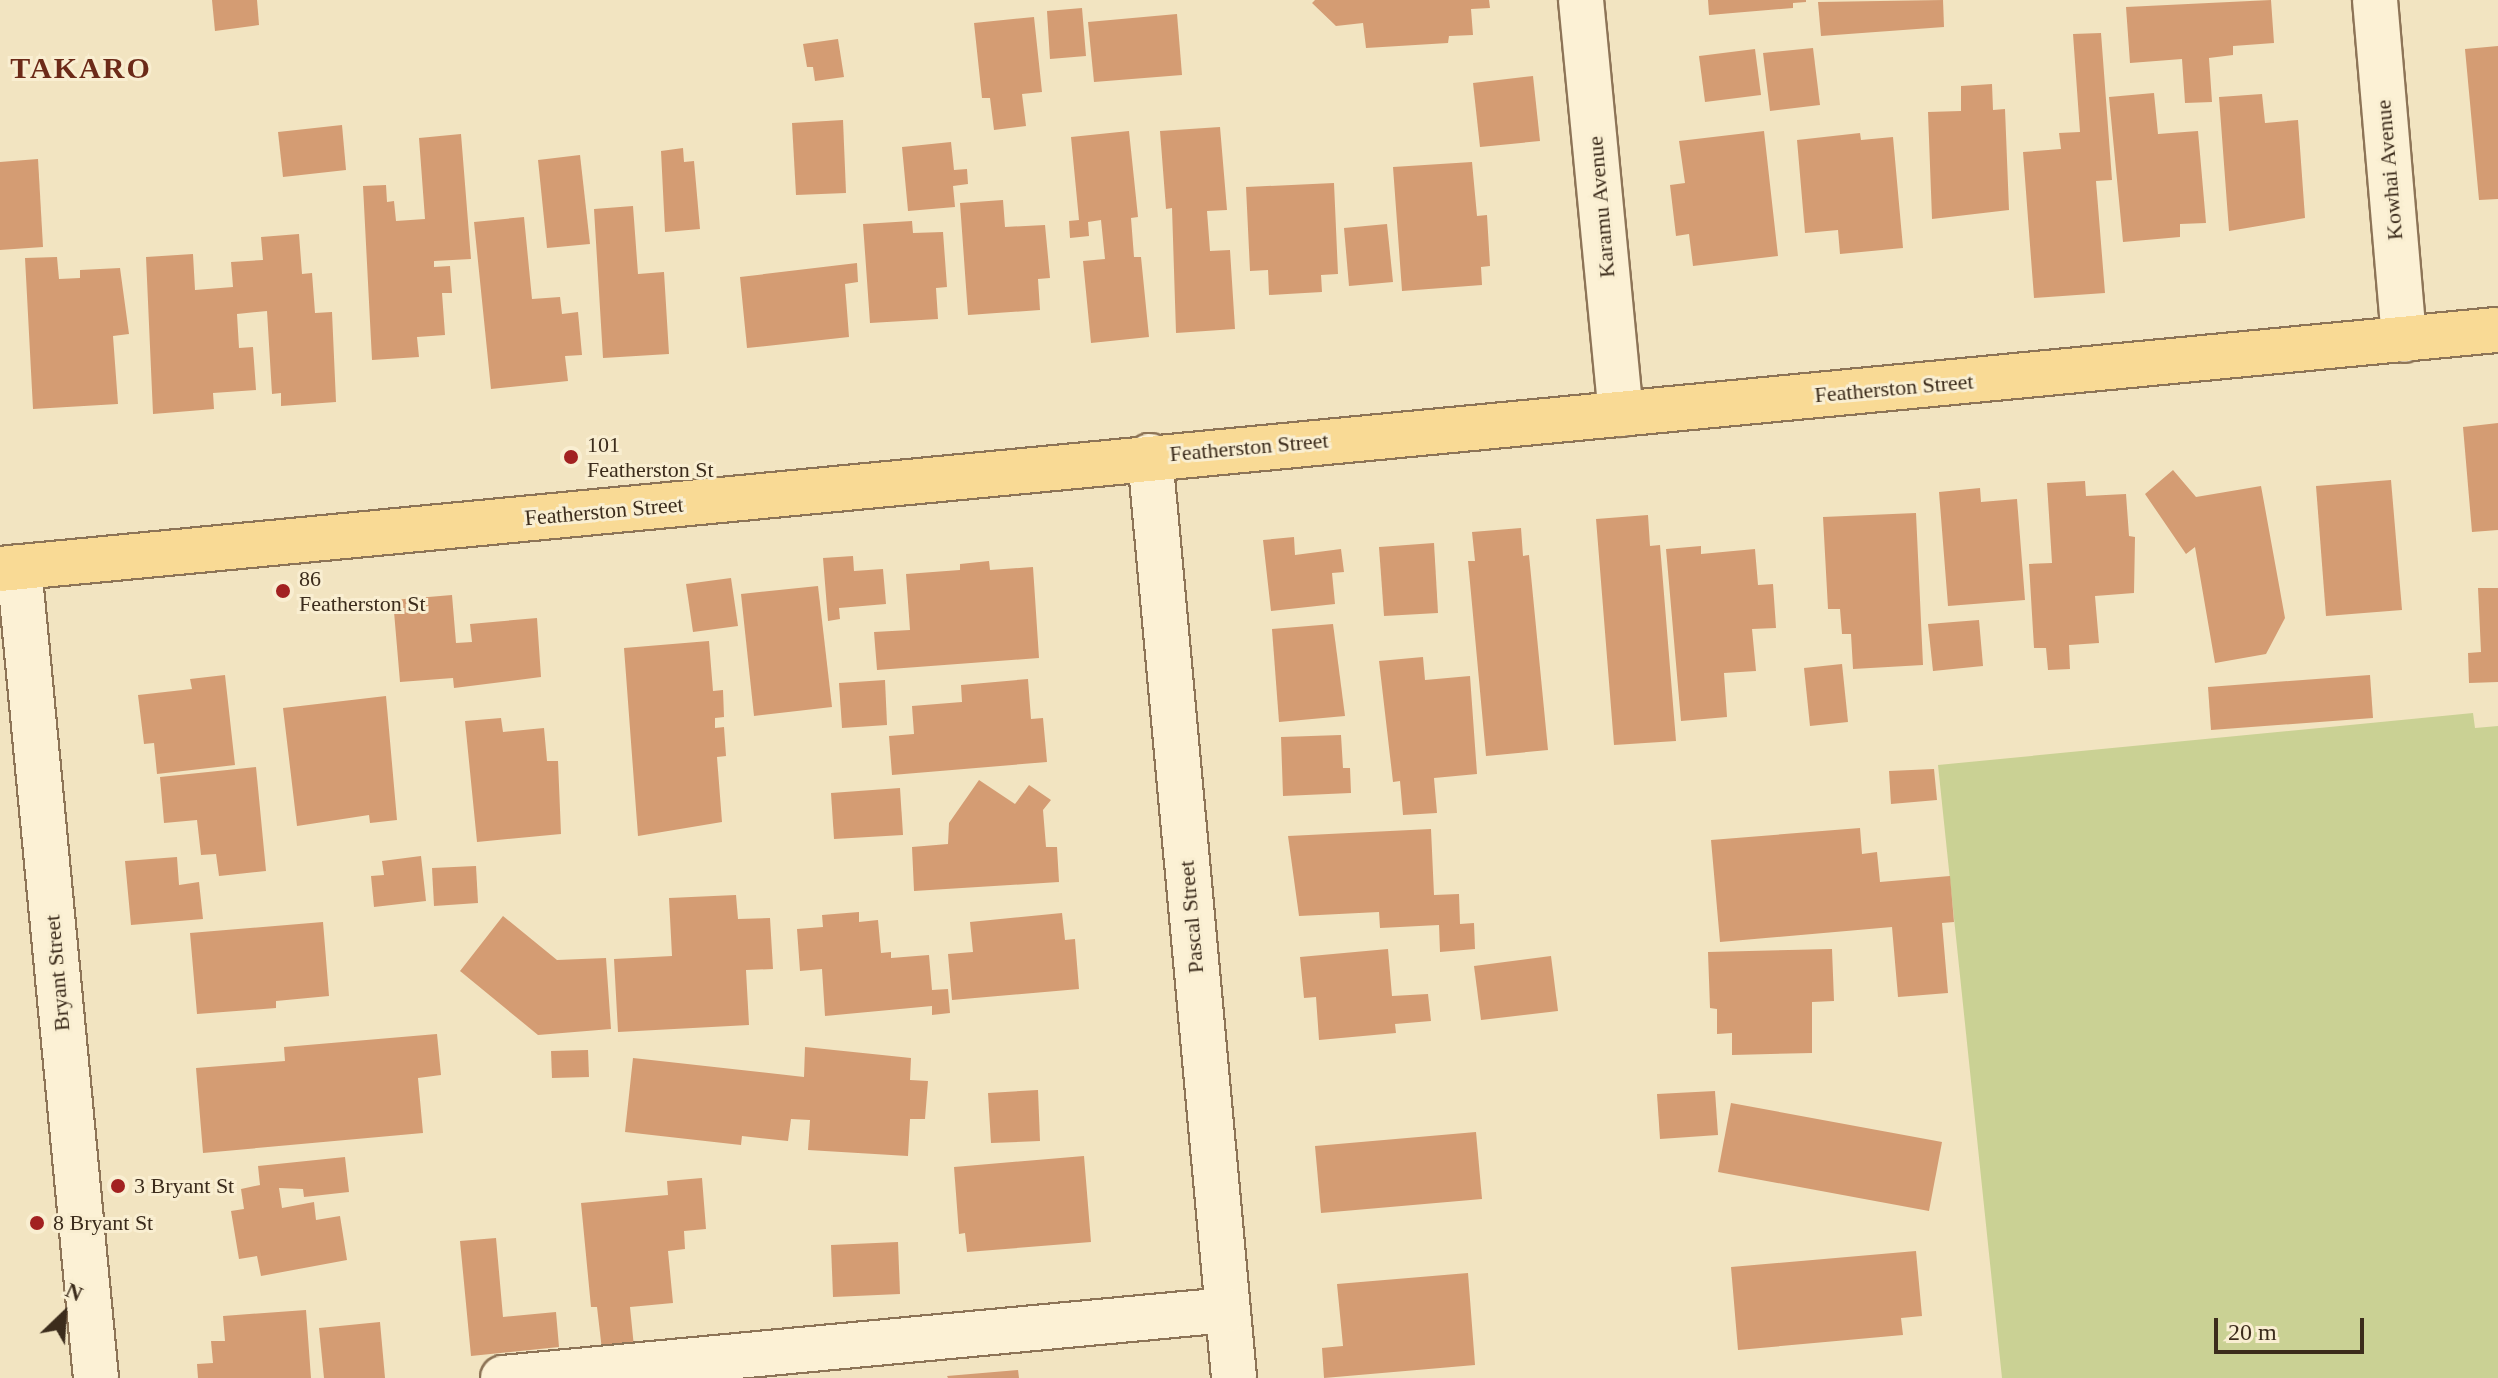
<!DOCTYPE html>
<html>
<head>
<meta charset="utf-8">
<style>
	body { margin:0 }
	#map { position:relative; width:2498px; height:1378px; overflow:hidden; background:#f2e4c1; font-family:Georgia,serif }
	div>[style] { position:absolute }
	.green>* { inset:0; background:#cad194 }
	.building>* { inset:0; background:#d49c73 }
	.roads { filter:drop-shadow(2px 0 #8d7457) drop-shadow(-2px 0 #8d7457) drop-shadow(0 2px #8d7457) drop-shadow(0 -2px #8d7457) }
	.minor>* { height:44px; margin:-22px; padding:0 22px; transform-origin:22px; border-radius:22px; background:#fcf1d5 }
	.major>* { height:44px; margin:-22px; padding:0 22px; transform-origin:22px; border-radius:22px; background:#f9da95 }
	.dots>* { width:22px; height:22px; translate:-50% -50%; box-sizing:border-box; border:4px solid #f9eed1; border-radius:50% }
	span { translate:-50% -50%; white-space:nowrap; text-align:center; line-height:1.15; -webkit-text-stroke:6px #f9eed1; paint-order:stroke }
	.street-label { font-size:22px; color:#3c2c1c }
	.poi-label { font-size:22px; color:#3c2c1c }
	.left { translate:0 -50%; text-align:left }
	.district-label { font-size:30px; color:#6c2a18; font-weight:700; letter-spacing:2px }
	.north { position:absolute; left:24px; top:1274px; width:80px; height:80px; -webkit-text-stroke:6px #f9eed1; paint-order:stroke; rotate:25deg; font-size:22px; font-weight:700; line-height:32px; text-align:center; color:#3c2c1c }
	.north::after { content:''; display:block; margin:auto; width:28px; height:36px; background:#3c2c1c; clip-path:polygon(50% 0,100% 100%,50% 72%,0 100%) }
	.scale { position:absolute; left:2214px; top:1318px; width:150px; height:36px; box-sizing:border-box; border:4px solid #3c2c1c; border-top:0; padding-left:10px; font-size:24px; line-height:28px; white-space:nowrap; color:#3c2c1c; -webkit-text-stroke:6px #f9eed1; paint-order:stroke }
</style>
</head>
<body>
<div id="map">
	<div class="green">
		<i style="clip-path:polygon(2473px 713px,2475px 728px,2498px 726px,2498px 1378px,2002px 1378px,1938px 765px)"></i>
	</div>
	<div class="building">
		<i style="clip-path:polygon(212px 0,257px 0,259px 25px,215px 31px)"></i>
		<i style="clip-path:polygon(1315px 0,1489px 0,1490px 8px,1471px 9px,1473px 35px,1449px 36px,1448px 43px,1366px 48px,1363px 23px,1336px 26px,1312px 3px)"></i>
		<i style="clip-path:polygon(1708px 0,1806px 0,1806px 2px,1793px 3px,1793px 8px,1709px 15px)"></i>
		<i style="clip-path:polygon(1943px 0,1944px 27px,1821px 36px,1818px 2px)"></i>
		<i style="clip-path:polygon(2271px 0,2274px 43px,2233px 46px,2233px 55px,2209px 58px,2212px 102px,2185px 103px,2182px 59px,2130px 63px,2126px 7px)"></i>
		<i style="clip-path:polygon(1082px 8px,1086px 56px,1050px 59px,1047px 11px)"></i>
		<i style="clip-path:polygon(1177px 14px,1182px 75px,1094px 82px,1088px 22px)"></i>
		<i style="clip-path:polygon(1034px 17px,1042px 92px,1022px 94px,1026px 126px,994px 130px,990px 98px,982px 98px,974px 23px)"></i>
		<i style="clip-path:polygon(2101px 33px,2112px 180px,2096px 181px,2105px 293px,2034px 298px,2023px 152px,2061px 149px,2059px 133px,2080px 132px,2073px 34px)"></i>
		<i style="clip-path:polygon(838px 39px,844px 77px,815px 81px,813px 67px,807px 67px,803px 44px)"></i>
		<i style="clip-path:polygon(2498px 46px,2498px 199px,2479px 200px,2465px 49px)"></i>
		<i style="clip-path:polygon(1813px 48px,1820px 105px,1770px 111px,1763px 53px)"></i>
		<i style="clip-path:polygon(1755px 49px,1761px 95px,1705px 102px,1699px 56px)"></i>
		<i style="clip-path:polygon(1533px 76px,1540px 141px,1480px 147px,1473px 83px)"></i>
		<i style="clip-path:polygon(1992px 84px,1993px 110px,2005px 109px,2009px 210px,1932px 219px,1928px 112px,1961px 111px,1961px 86px)"></i>
		<i style="clip-path:polygon(2154px 93px,2158px 134px,2198px 131px,2206px 223px,2180px 224px,2180px 237px,2123px 242px,2109px 97px)"></i>
		<i style="clip-path:polygon(2262px 94px,2265px 123px,2298px 120px,2305px 218px,2229px 231px,2219px 97px)"></i>
		<i style="clip-path:polygon(843px 120px,846px 193px,796px 195px,792px 123px)"></i>
		<i style="clip-path:polygon(342px 125px,346px 170px,283px 177px,278px 132px)"></i>
		<i style="clip-path:polygon(1220px 127px,1227px 210px,1207px 211px,1210px 251px,1230px 250px,1235px 329px,1176px 333px,1172px 208px,1166px 209px,1160px 131px)"></i>
		<i style="clip-path:polygon(1129px 131px,1138px 217px,1131px 218px,1134px 257px,1141px 257px,1149px 337px,1091px 343px,1083px 261px,1105px 259px,1101px 220px,1088px 222px,1089px 236px,1070px 238px,1069px 221px,1079px 220px,1071px 137px)"></i>
		<i style="clip-path:polygon(1764px 131px,1778px 256px,1693px 266px,1689px 234px,1676px 236px,1670px 185px,1685px 183px,1679px 141px)"></i>
		<i style="clip-path:polygon(1860px 133px,1861px 140px,1893px 137px,1903px 248px,1840px 254px,1838px 230px,1805px 233px,1797px 140px)"></i>
		<i style="clip-path:polygon(461px 134px,471px 259px,434px 261px,434px 267px,450px 266px,452px 293px,442px 293px,445px 335px,417px 337px,419px 357px,372px 360px,363px 186px,386px 185px,387px 202px,394px 201px,396px 221px,425px 219px,419px 138px)"></i>
		<i style="clip-path:polygon(951px 142px,954px 170px,967px 169px,968px 184px,953px 186px,955px 207px,908px 211px,902px 147px)"></i>
		<i style="clip-path:polygon(683px 148px,684px 162px,694px 161px,700px 229px,665px 232px,661px 151px)"></i>
		<i style="clip-path:polygon(580px 155px,590px 244px,547px 248px,538px 160px)"></i>
		<i style="clip-path:polygon(38px 159px,43px 247px,0 250px,0 162px)"></i>
		<i style="clip-path:polygon(1472px 162px,1477px 216px,1487px 215px,1490px 266px,1481px 267px,1482px 285px,1402px 291px,1393px 167px)"></i>
		<i style="clip-path:polygon(1334px 183px,1338px 274px,1321px 275px,1322px 292px,1269px 295px,1268px 270px,1250px 271px,1246px 187px)"></i>
		<i style="clip-path:polygon(1003px 200px,1005px 227px,1045px 225px,1050px 278px,1038px 279px,1040px 310px,968px 315px,960px 203px)"></i>
		<i style="clip-path:polygon(633px 206px,638px 274px,664px 272px,669px 354px,603px 358px,594px 209px)"></i>
		<i style="clip-path:polygon(524px 217px,532px 299px,560px 297px,562px 314px,578px 312px,582px 355px,565px 356px,568px 381px,491px 389px,474px 222px)"></i>
		<i style="clip-path:polygon(912px 221px,913px 233px,943px 232px,947px 287px,936px 288px,938px 319px,870px 323px,863px 224px)"></i>
		<i style="clip-path:polygon(1387px 224px,1393px 282px,1349px 286px,1344px 228px)"></i>
		<i style="clip-path:polygon(299px 234px,302px 274px,312px 273px,315px 313px,332px 312px,336px 402px,281px 406px,281px 393px,272px 394px,267px 311px,237px 314px,239px 348px,253px 347px,256px 390px,213px 393px,214px 409px,153px 414px,146px 257px,193px 254px,195px 290px,233px 287px,231px 262px,263px 260px,261px 237px)"></i>
		<i style="clip-path:polygon(57px 257px,59px 279px,80px 278px,80px 270px,120px 268px,129px 334px,113px 336px,118px 404px,33px 409px,25px 258px)"></i>
		<i style="clip-path:polygon(857px 263px,858px 282px,845px 284px,849px 337px,747px 348px,740px 277px)"></i>
		<i style="clip-path:polygon(2498px 423px,2498px 530px,2472px 532px,2463px 427px)"></i>
		<i style="clip-path:polygon(2173px 470px,2196px 497px,2261px 486px,2285px 618px,2266px 654px,2215px 663px,2195px 547px,2186px 554px,2145px 494px)"></i>
		<i style="clip-path:polygon(2391px 480px,2402px 610px,2326px 616px,2316px 486px)"></i>
		<i style="clip-path:polygon(2085px 481px,2086px 496px,2126px 494px,2129px 536px,2135px 537px,2134px 593px,2095px 596px,2099px 643px,2069px 645px,2070px 669px,2048px 670px,2046px 648px,2034px 648px,2029px 564px,2052px 563px,2047px 483px)"></i>
		<i style="clip-path:polygon(1980px 488px,1981px 502px,2017px 499px,2025px 600px,1948px 606px,1939px 492px)"></i>
		<i style="clip-path:polygon(1916px 513px,1923px 665px,1853px 669px,1851px 634px,1842px 634px,1840px 609px,1828px 609px,1823px 517px)"></i>
		<i style="clip-path:polygon(1648px 515px,1650px 546px,1660px 545px,1676px 741px,1614px 745px,1596px 519px)"></i>
		<i style="clip-path:polygon(1521px 528px,1523px 556px,1529px 555px,1548px 750px,1486px 756px,1468px 561px,1475px 561px,1472px 532px)"></i>
		<i style="clip-path:polygon(1294px 537px,1295px 555px,1341px 549px,1344px 572px,1332px 573px,1335px 604px,1271px 611px,1263px 540px)"></i>
		<i style="clip-path:polygon(1434px 543px,1438px 613px,1384px 616px,1379px 547px)"></i>
		<i style="clip-path:polygon(1701px 546px,1701px 554px,1755px 549px,1758px 585px,1773px 584px,1776px 628px,1752px 629px,1756px 671px,1724px 673px,1727px 717px,1681px 721px,1666px 549px)"></i>
		<i style="clip-path:polygon(853px 556px,854px 571px,883px 569px,886px 604px,839px 608px,840px 619px,828px 621px,823px 558px)"></i>
		<i style="clip-path:polygon(989px 561px,990px 570px,1033px 567px,1039px 658px,877px 670px,874px 632px,910px 630px,906px 574px,960px 570px,960px 564px)"></i>
		<i style="clip-path:polygon(731px 578px,738px 626px,693px 632px,686px 584px)"></i>
		<i style="clip-path:polygon(818px 586px,832px 707px,754px 716px,741px 594px)"></i>
		<i style="clip-path:polygon(2478px 588px,2498px 588px,2498px 682px,2469px 683px,2468px 653px,2481px 652px)"></i>
		<i style="clip-path:polygon(452px 595px,456px 643px,472px 642px,470px 624px,537px 618px,541px 677px,454px 688px,453px 678px,400px 682px,393px 600px)"></i>
		<i style="clip-path:polygon(1979px 620px,1983px 666px,1933px 671px,1928px 624px)"></i>
		<i style="clip-path:polygon(1333px 624px,1345px 716px,1279px 722px,1272px 629px)"></i>
		<i style="clip-path:polygon(709px 641px,713px 691px,723px 690px,724px 717px,715px 718px,715px 728px,724px 727px,726px 756px,717px 757px,722px 822px,638px 836px,624px 648px)"></i>
		<i style="clip-path:polygon(1423px 657px,1425px 680px,1470px 676px,1477px 774px,1434px 778px,1437px 813px,1403px 815px,1400px 781px,1393px 782px,1379px 661px)"></i>
		<i style="clip-path:polygon(1842px 664px,1848px 722px,1810px 726px,1804px 668px)"></i>
		<i style="clip-path:polygon(225px 675px,235px 765px,157px 774px,154px 743px,144px 744px,138px 695px,192px 689px,190px 679px)"></i>
		<i style="clip-path:polygon(2370px 675px,2373px 718px,2211px 730px,2208px 687px)"></i>
		<i style="clip-path:polygon(1028px 679px,1031px 719px,1043px 718px,1047px 762px,892px 775px,889px 736px,914px 734px,912px 706px,962px 702px,961px 685px)"></i>
		<i style="clip-path:polygon(885px 680px,887px 725px,842px 728px,839px 683px)"></i>
		<i style="clip-path:polygon(386px 696px,397px 820px,370px 823px,369px 815px,297px 826px,283px 708px)"></i>
		<i style="clip-path:polygon(501px 718px,503px 732px,544px 728px,547px 761px,558px 761px,561px 834px,477px 842px,465px 721px)"></i>
		<i style="clip-path:polygon(1341px 735px,1343px 768px,1350px 768px,1351px 793px,1283px 796px,1281px 737px)"></i>
		<i style="clip-path:polygon(256px 767px,266px 871px,219px 876px,216px 854px,201px 855px,197px 820px,164px 823px,160px 777px)"></i>
		<i style="clip-path:polygon(1934px 769px,1937px 800px,1891px 804px,1889px 771px)"></i>
		<i style="clip-path:polygon(979px 780px,1015px 804px,1029px 785px,1051px 800px,1043px 810px,1046px 847px,1057px 847px,1059px 882px,914px 891px,912px 847px,948px 844px,949px 823px)"></i>
		<i style="clip-path:polygon(900px 788px,903px 835px,834px 839px,831px 793px)"></i>
		<i style="clip-path:polygon(1860px 828px,1862px 854px,1877px 852px,1880px 882px,1950px 876px,1954px 922px,1942px 923px,1948px 993px,1898px 997px,1892px 927px,1720px 942px,1711px 840px)"></i>
		<i style="clip-path:polygon(1431px 829px,1434px 895px,1459px 894px,1460px 924px,1474px 923px,1475px 949px,1440px 952px,1439px 925px,1380px 928px,1379px 912px,1299px 916px,1288px 836px)"></i>
		<i style="clip-path:polygon(421px 856px,426px 901px,374px 907px,371px 876px,384px 875px,382px 861px)"></i>
		<i style="clip-path:polygon(177px 857px,179px 885px,199px 882px,203px 919px,131px 925px,125px 861px)"></i>
		<i style="clip-path:polygon(476px 866px,478px 903px,434px 906px,432px 868px)"></i>
		<i style="clip-path:polygon(736px 895px,738px 919px,770px 918px,773px 969px,746px 970px,749px 1025px,618px 1032px,614px 959px,672px 956px,669px 898px)"></i>
		<i style="clip-path:polygon(859px 912px,859px 922px,878px 920px,881px 953px,891px 952px,891px 958px,929px 955px,932px 990px,948px 989px,950px 1013px,932px 1015px,932px 1006px,825px 1016px,822px 969px,800px 971px,797px 929px,823px 927px,822px 915px)"></i>
		<i style="clip-path:polygon(1062px 913px,1065px 940px,1075px 939px,1079px 989px,952px 1000px,948px 954px,973px 952px,970px 922px)"></i>
		<i style="clip-path:polygon(503px 916px,557px 960px,606px 958px,611px 1029px,538px 1035px,460px 971px)"></i>
		<i style="clip-path:polygon(323px 922px,329px 996px,276px 1001px,276px 1008px,197px 1014px,190px 933px)"></i>
		<i style="clip-path:polygon(1388px 949px,1392px 996px,1428px 994px,1431px 1021px,1395px 1024px,1396px 1033px,1319px 1040px,1316px 997px,1304px 998px,1300px 957px)"></i>
		<i style="clip-path:polygon(1832px 949px,1834px 1001px,1812px 1002px,1812px 1053px,1732px 1055px,1732px 1033px,1717px 1034px,1717px 1009px,1710px 1008px,1708px 952px)"></i>
		<i style="clip-path:polygon(1551px 956px,1558px 1011px,1481px 1020px,1474px 966px)"></i>
		<i style="clip-path:polygon(437px 1034px,441px 1075px,418px 1078px,423px 1133px,203px 1153px,196px 1068px,285px 1061px,284px 1047px)"></i>
		<i style="clip-path:polygon(805px 1047px,911px 1058px,910px 1080px,928px 1081px,925px 1119px,910px 1119px,908px 1156px,808px 1150px,810px 1120px,791px 1119px,788px 1141px,742px 1136px,741px 1145px,625px 1132px,633px 1058px,804px 1077px)"></i>
		<i style="clip-path:polygon(588px 1050px,589px 1077px,552px 1078px,551px 1051px)"></i>
		<i style="clip-path:polygon(1038px 1090px,1040px 1141px,991px 1143px,988px 1093px)"></i>
		<i style="clip-path:polygon(1715px 1091px,1718px 1135px,1660px 1139px,1657px 1094px)"></i>
		<i style="clip-path:polygon(1731px 1103px,1942px 1142px,1929px 1211px,1718px 1172px)"></i>
		<i style="clip-path:polygon(1476px 1132px,1482px 1199px,1321px 1213px,1315px 1146px)"></i>
		<i style="clip-path:polygon(1084px 1156px,1091px 1242px,967px 1252px,965px 1233px,959px 1234px,954px 1167px)"></i>
		<i style="clip-path:polygon(345px 1157px,349px 1192px,304px 1197px,303px 1189px,279px 1188px,282px 1208px,314px 1202px,316px 1220px,340px 1216px,347px 1260px,261px 1276px,257px 1256px,239px 1259px,231px 1211px,244px 1209px,241px 1189px,260px 1185px,258px 1166px)"></i>
		<i style="clip-path:polygon(702px 1178px,706px 1229px,684px 1231px,685px 1249px,668px 1251px,673px 1303px,630px 1307px,634px 1347px,602px 1350px,597px 1307px,591px 1307px,581px 1203px,668px 1195px,667px 1181px)"></i>
		<i style="clip-path:polygon(496px 1238px,503px 1317px,556px 1312px,559px 1347px,471px 1356px,460px 1241px)"></i>
		<i style="clip-path:polygon(898px 1242px,900px 1294px,833px 1297px,831px 1245px)"></i>
		<i style="clip-path:polygon(1916px 1251px,1922px 1316px,1901px 1318px,1903px 1335px,1738px 1350px,1731px 1267px)"></i>
		<i style="clip-path:polygon(1468px 1273px,1475px 1365px,1324px 1378px,1322px 1348px,1343px 1346px,1337px 1284px)"></i>
		<i style="clip-path:polygon(306px 1310px,311px 1378px,198px 1378px,197px 1364px,213px 1363px,211px 1341px,225px 1341px,223px 1316px)"></i>
		<i style="clip-path:polygon(380px 1322px,385px 1378px,324px 1378px,319px 1328px)"></i>
		<i style="clip-path:polygon(1018px 1370px,1019px 1378px,948px 1378px,947px 1376px)"></i>
	</div>
	<div class="roads">
		<div class="minor">
			<i style="left:1581px;top:0;width:416px;rotate:84.5deg"></i>
			<i style="left:2375px;top:0;width:341px;rotate:85.1deg"></i>
			<i style="left:1150px;top:456px;width:926px;rotate:84.79deg"></i>
			<i style="left:19px;top:567px;width:815px;rotate:84.58deg"></i>
			<i style="left:503px;top:1378px;width:727px;rotate:-5.37deg"></i>
		</div>
		<div class="major">
			<i style="left:0;top:569px;width:2509px;rotate:-5.47deg"></i>
		</div>
	</div>
	<div class="dots">
		<i style="left:571px;top:457px;background:#a22121"></i>
		<i style="left:283px;top:591px;background:#a22121"></i>
		<i style="left:118px;top:1186px;background:#a22121"></i>
		<i style="left:37px;top:1223px;background:#a22121"></i>
	</div>
	<div class="street-label">
		<span style="left:2389px;top:170px;rotate:-95deg">Kowhai Avenue</span>
		<span style="left:1601px;top:207px;rotate:-95deg">Karamu Avenue</span>
		<span style="left:1894px;top:388px;rotate:-5deg">Featherston Street</span>
		<span style="left:1249px;top:447px;rotate:-5deg">Featherston Street</span>
		<span style="left:604px;top:511px;rotate:-5deg">Featherston Street</span>
		<span style="left:1191px;top:917px;rotate:-95deg">Pascal Street</span>
		<span style="left:57px;top:973px;rotate:-95deg">Bryant Street</span>
	</div>
	<div class="poi-label">
		<span class="left" style="left:587px;top:457px">101<br>Featherston St</span>
		<span class="left" style="left:299px;top:591px">86<br>Featherston St</span>
		<span class="left" style="left:134px;top:1186px">3 Bryant St</span>
		<span class="left" style="left:53px;top:1223px">8 Bryant St</span>
	</div>
	<div class="district-label">
		<span style="left:81px;top:68px">TAKARO</span>
	</div>
	<div class="north">N</div>
	<div class="scale">20 m</div>
</div>
</body>
</html>
